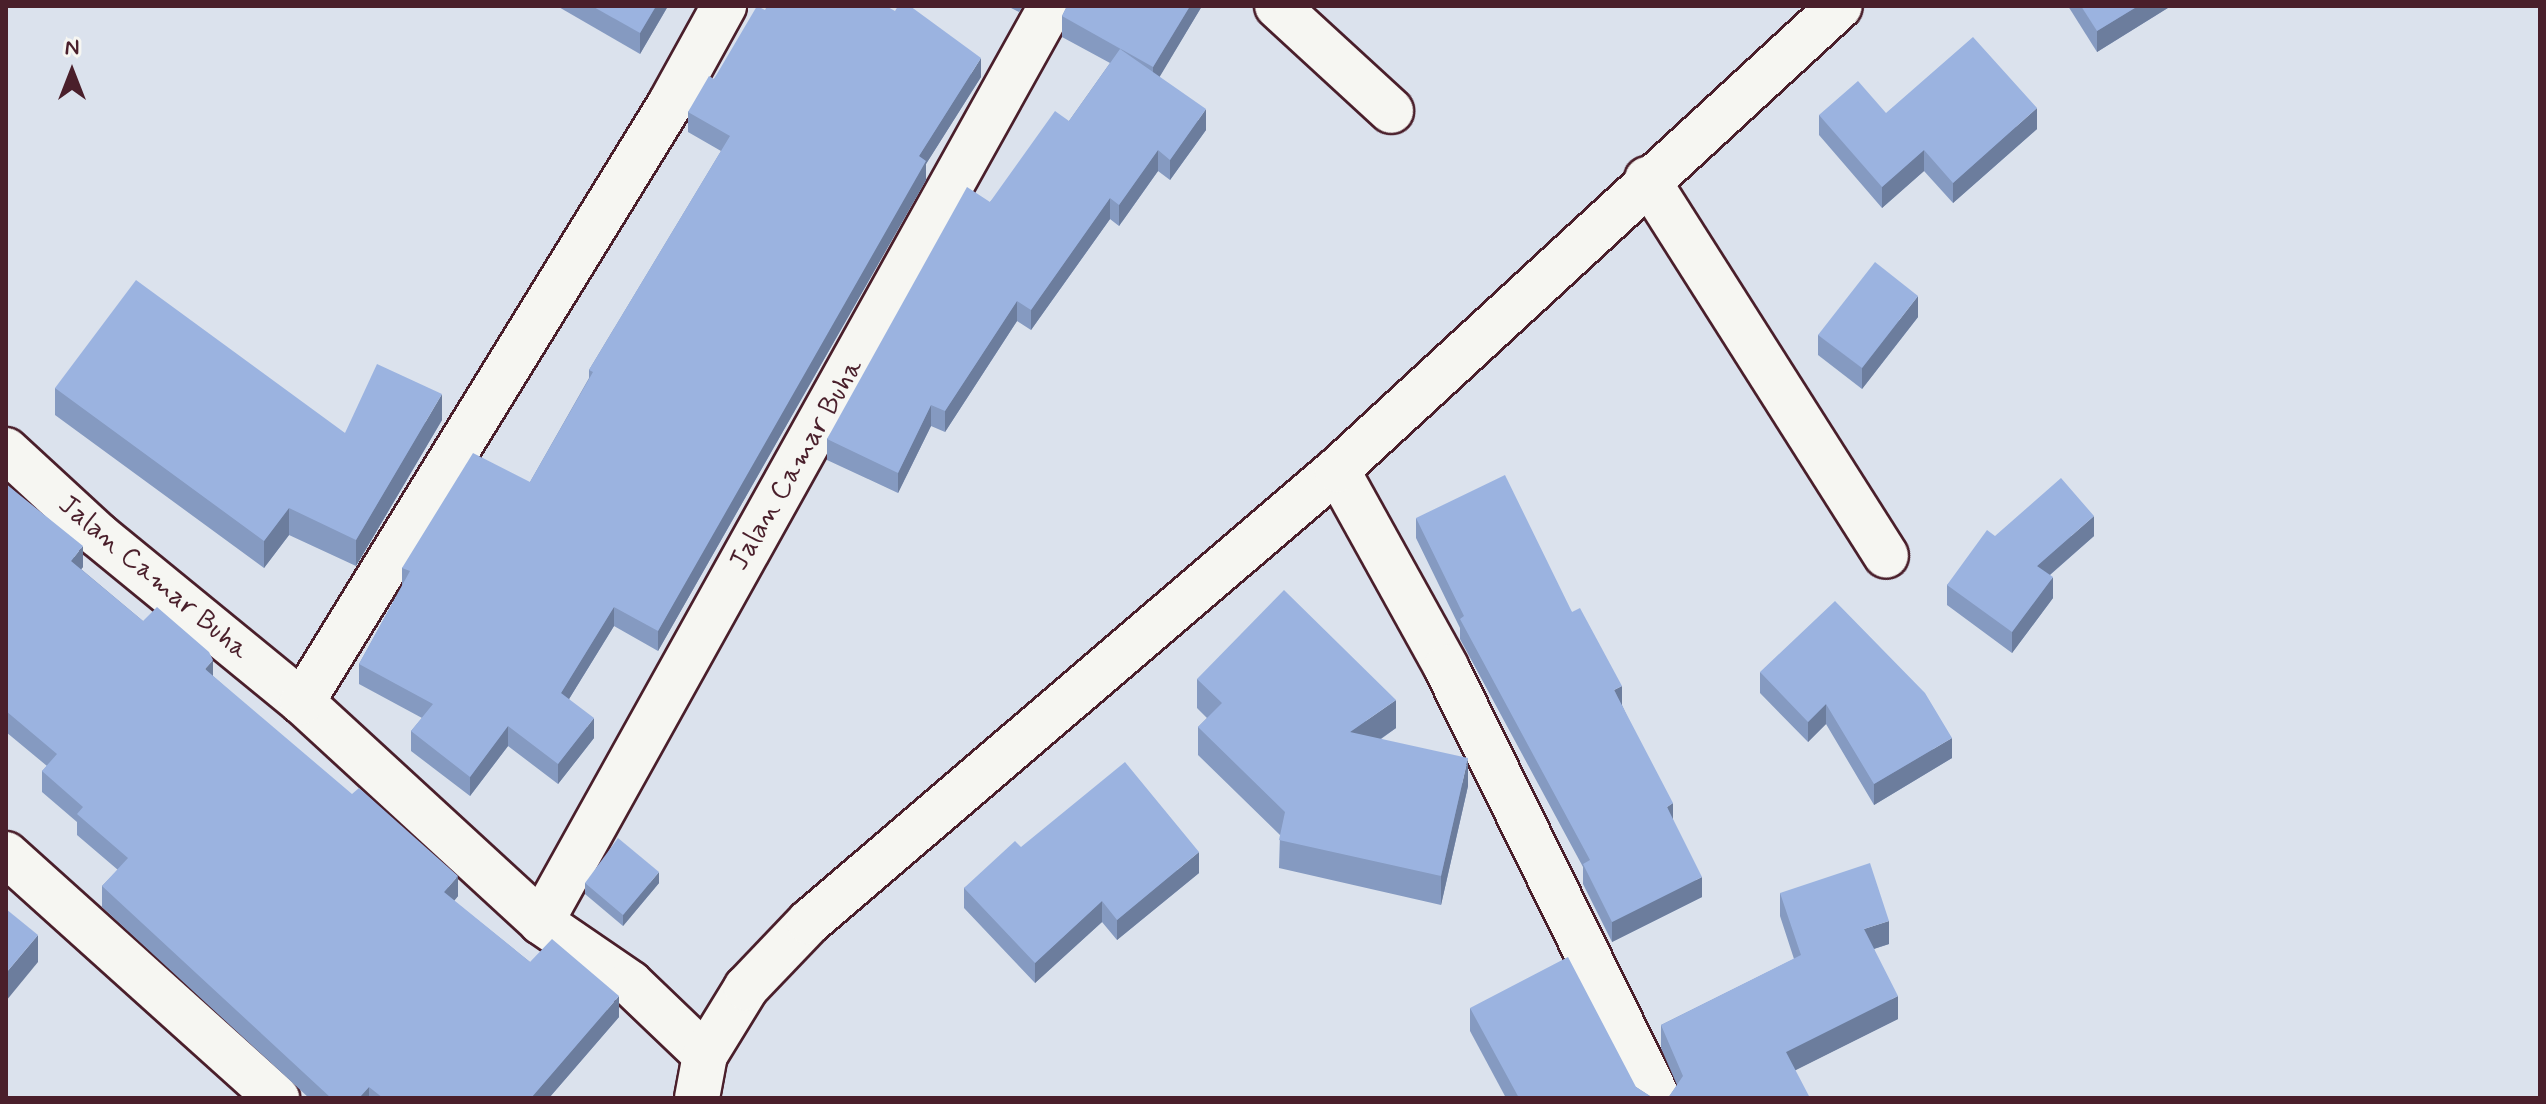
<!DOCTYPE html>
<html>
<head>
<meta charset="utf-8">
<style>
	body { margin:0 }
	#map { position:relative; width:2546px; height:1104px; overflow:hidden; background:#dbe2ed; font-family:Mynerve,sans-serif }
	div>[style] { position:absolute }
	.roads { filter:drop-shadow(2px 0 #4a1f2b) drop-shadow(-2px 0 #4a1f2b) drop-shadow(0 2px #4a1f2b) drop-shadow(0 -2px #4a1f2b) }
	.minor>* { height:44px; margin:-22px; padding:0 22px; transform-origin:22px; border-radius:22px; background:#f6f6f2 }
	.highway>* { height:44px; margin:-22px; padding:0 22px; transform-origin:22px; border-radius:22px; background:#f6f6f2 }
	.wall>* { inset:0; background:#859ac1 }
	.shaded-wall>* { inset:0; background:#6c7d9d }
	.building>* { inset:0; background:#9bb3e0 }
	span { translate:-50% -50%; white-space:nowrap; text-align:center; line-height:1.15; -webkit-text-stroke:7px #f6f6f2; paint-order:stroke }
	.street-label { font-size:28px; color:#4a1f2b }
	.frame { position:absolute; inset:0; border:8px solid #4a1f2b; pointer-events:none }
	.north { position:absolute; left:32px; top:32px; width:80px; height:80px; -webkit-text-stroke:6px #f6f6f2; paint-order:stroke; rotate:0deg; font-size:22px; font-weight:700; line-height:32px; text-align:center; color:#4a1f2b }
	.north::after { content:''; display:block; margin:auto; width:28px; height:36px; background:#4a1f2b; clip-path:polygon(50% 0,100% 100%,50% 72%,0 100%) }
</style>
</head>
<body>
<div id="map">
	<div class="roads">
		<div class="minor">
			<i style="left:1277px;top:6px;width:155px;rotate:42.6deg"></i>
			<i style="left:1647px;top:179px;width:446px;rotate:57.6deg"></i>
			<i style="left:6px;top:450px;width:125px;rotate:42.7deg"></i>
			<i style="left:98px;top:535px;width:264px;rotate:39.3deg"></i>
			<i style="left:302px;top:702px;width:325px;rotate:42.6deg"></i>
			<i style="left:541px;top:922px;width:108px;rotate:34.4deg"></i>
			<i style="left:630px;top:983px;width:104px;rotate:43.8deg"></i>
			<i style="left:1337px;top:470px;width:225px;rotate:61deg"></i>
			<i style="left:1446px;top:667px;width:480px;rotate:63.8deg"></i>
			<i style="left:302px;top:702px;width:702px;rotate:-58.39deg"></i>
			<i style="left:670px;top:104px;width:112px;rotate:-61.1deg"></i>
			<i style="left:6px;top:854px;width:365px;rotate:42deg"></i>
			<i style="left:541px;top:922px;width:1048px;rotate:-60.89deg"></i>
		</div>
		<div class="highway">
			<i style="left:697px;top:1098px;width:44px;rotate:-79.5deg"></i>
			<i style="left:705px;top:1055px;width:79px;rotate:-58.5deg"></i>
			<i style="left:746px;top:988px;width:91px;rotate:-46.3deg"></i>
			<i style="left:809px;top:922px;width:695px;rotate:-40.57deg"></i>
			<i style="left:1337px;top:470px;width:684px;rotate:-42.69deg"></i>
		</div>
	</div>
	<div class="wall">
		<i style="clip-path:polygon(557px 6px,668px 6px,640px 54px)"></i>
		<i style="clip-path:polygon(1007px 6px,1023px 6px,1019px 12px)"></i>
		<i style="clip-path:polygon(1067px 6px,1202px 6px,1159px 77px,1206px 130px,1170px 180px,1158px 171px,1119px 226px,1110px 219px,1031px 330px,1017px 321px,945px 432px,931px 426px,898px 493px,827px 460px,827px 439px,990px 202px,1069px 121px,1110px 63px,1062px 37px,1062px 16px)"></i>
		<i style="clip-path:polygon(2068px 6px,2171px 6px,2097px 52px)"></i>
		<i style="clip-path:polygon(765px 10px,981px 77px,926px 164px,926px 180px,658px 651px,614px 626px,569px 699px,594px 738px,558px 784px,508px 746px,470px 796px,411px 751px,411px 731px,422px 718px,359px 684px,359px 664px,402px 586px,402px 568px,530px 482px,589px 378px,589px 370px,721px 151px,688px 132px,688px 112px,714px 79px)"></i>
		<i style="clip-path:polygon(1886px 113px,2037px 129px,1953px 203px,1924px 171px,1882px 208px,1819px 135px,1819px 115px)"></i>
		<i style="clip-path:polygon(1918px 317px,1862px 389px,1818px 355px,1818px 335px)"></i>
		<i style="clip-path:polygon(55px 388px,345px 433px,442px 420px,356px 566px,289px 535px,264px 568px,55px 415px)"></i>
		<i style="clip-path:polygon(6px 484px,83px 567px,81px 569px,143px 621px,213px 676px,458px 896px,454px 901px,530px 962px,619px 1017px,549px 1098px,309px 1098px,102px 907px,102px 886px,118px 870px,77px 835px,77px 822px,42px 792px,42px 771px,47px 766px,6px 732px)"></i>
		<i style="clip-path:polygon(1416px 518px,1572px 612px,1622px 705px,1673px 820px,1702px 897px,1612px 942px,1583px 884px,1583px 867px,1460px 639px,1460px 628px,1416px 538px)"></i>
		<i style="clip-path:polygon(1995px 536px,2094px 536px,2050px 575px,2053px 598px,2012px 653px,1947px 605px,1947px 585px)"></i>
		<i style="clip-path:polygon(1760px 672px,1952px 758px,1874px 805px,1826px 724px,1808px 742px,1760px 693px)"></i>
		<i style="clip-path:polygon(1197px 679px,1396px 728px,1381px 739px,1468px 786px,1441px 905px,1279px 868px,1280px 835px,1198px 755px,1198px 727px,1207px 718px,1197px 708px)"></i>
		<i style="clip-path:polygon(1021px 847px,1199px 873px,1117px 940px,1102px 922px,1035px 983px,964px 908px,964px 888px)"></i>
		<i style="clip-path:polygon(585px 883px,659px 883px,623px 926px,585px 894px)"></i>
		<i style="clip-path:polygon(1780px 893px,1889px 944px,1874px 949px,1898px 1019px,1795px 1070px,1668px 1098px,1677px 1085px,1661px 1048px,1661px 1025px,1794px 959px,1780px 916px)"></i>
		<i style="clip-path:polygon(1470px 1008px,1636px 1087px,1653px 1098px,1506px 1098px,1470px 1031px)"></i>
	</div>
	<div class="shaded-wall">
		<i style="clip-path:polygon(656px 6px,668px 6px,640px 54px,640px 33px)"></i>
		<i style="clip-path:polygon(1190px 6px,1202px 6px,1153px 88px,1153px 67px)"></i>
		<i style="clip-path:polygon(2138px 6px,2171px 6px,2097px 52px,2097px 31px)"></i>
		<i style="clip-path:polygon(981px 58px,981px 77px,926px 164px,926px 180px,658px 651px,658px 631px,919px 156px)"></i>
		<i style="clip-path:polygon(2037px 108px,2037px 129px,1953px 203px,1953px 183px)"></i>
		<i style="clip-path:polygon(1206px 109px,1206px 130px,1170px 180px,1170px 160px)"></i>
		<i style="clip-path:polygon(1158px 150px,1158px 171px,1119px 226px,1119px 205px)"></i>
		<i style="clip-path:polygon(1924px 150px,1924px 171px,1882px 208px,1882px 187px)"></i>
		<i style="clip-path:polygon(1110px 198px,1110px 219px,1031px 330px,1031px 310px)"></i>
		<i style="clip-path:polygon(1918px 296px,1918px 317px,1862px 389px,1862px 368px)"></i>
		<i style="clip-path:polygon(1017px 301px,1017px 321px,945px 432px,945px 411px)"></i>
		<i style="clip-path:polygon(442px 394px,442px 420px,356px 566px,356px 540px)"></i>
		<i style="clip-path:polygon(931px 405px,931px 426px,898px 493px,898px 473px)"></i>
		<i style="clip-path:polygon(289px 508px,289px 535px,264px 568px,264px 541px)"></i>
		<i style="clip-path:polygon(2094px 516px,2094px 536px,2037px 586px,2037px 566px)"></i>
		<i style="clip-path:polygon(83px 546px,83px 567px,71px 582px,71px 561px)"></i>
		<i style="clip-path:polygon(2053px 577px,2053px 598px,2012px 653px,2012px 632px)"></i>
		<i style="clip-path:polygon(614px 607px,614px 626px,561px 712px,561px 693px)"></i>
		<i style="clip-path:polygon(213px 660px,213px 680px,205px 669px)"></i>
		<i style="clip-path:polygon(1622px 686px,1622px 707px,1614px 690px)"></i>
		<i style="clip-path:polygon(1396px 700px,1396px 728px,1350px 760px,1350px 732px)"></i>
		<i style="clip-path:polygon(1826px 704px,1826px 724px,1808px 742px,1808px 722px)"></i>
		<i style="clip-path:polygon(594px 718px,594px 738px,558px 784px,558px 764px)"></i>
		<i style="clip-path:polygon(508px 726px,508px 746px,470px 796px,470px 777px)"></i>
		<i style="clip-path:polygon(1952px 738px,1952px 758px,1874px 805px,1874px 784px)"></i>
		<i style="clip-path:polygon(1468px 758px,1468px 786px,1441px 905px,1441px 876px)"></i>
		<i style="clip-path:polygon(1673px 803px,1673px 824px,1667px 807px)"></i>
		<i style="clip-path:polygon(1199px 852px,1199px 873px,1117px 940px,1117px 920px)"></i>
		<i style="clip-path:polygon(659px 872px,659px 883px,623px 926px,623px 915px)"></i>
		<i style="clip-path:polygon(458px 876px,458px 896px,444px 913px,444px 892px)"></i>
		<i style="clip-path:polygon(1702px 877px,1702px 897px,1612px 942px,1612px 922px)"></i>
		<i style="clip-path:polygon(1102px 901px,1102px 922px,1035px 983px,1035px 963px)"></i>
		<i style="clip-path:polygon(1889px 921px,1889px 944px,1864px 952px,1864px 929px)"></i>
		<i style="clip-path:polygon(38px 935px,38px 962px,6px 1001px,6px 973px)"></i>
		<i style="clip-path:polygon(619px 996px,619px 1017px,549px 1098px,531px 1098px)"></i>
		<i style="clip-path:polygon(1898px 996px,1898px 1019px,1786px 1075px,1786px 1052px)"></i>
		<i style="clip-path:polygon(369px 1087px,369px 1098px,359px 1098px)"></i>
	</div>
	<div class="building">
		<i style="clip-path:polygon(592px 6px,656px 6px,640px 33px)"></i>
		<i style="clip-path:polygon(757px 6px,765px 10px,767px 6px,886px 6px,895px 11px,898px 6px,910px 6px,981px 58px,919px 156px,926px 161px,658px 631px,614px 607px,561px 693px,594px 718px,558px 764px,508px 726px,470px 777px,411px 731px,433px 704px,359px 664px,410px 571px,402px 568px,473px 453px,530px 482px,593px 372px,589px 370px,730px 136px,688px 112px,709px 76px,714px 79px)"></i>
		<i style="clip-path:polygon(1067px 6px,1190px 6px,1153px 67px,1062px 16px)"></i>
		<i style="clip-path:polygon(2081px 6px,2138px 6px,2097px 31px)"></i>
		<i style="clip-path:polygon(1973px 37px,2037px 108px,1953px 183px,1924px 150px,1882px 187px,1819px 115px,1858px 81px,1886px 113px)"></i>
		<i style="clip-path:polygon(1120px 49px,1206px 109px,1170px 160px,1158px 150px,1119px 205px,1110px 198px,1031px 310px,1017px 301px,945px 411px,931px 405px,898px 473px,827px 439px,967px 187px,990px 202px,1055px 111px,1069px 121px)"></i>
		<i style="clip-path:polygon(1875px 262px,1918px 296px,1862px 368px,1818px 335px)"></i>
		<i style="clip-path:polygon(136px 280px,345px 433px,377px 364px,442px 394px,356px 540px,289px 508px,264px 541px,55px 388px)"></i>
		<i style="clip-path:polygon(1505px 475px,1572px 612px,1580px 608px,1622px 686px,1614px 690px,1673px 803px,1667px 807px,1702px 877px,1612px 922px,1583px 864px,1590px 860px,1460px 619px,1464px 616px,1416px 518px)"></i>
		<i style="clip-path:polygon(2061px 478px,2094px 516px,2037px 566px,2053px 577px,2012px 632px,1947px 585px,1987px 530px,1995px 536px)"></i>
		<i style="clip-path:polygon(6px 484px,83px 546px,71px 561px,143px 621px,157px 607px,209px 652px,213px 660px,205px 669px,352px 794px,359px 788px,458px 876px,444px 892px,530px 962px,552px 939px,619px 996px,531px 1098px,383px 1098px,369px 1087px,359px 1098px,331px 1098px,102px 886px,128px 858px,77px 814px,83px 807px,42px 771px,57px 754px,6px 711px)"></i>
		<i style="clip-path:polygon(1284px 590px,1396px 700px,1350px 732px,1468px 758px,1441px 876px,1279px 840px,1285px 812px,1198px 727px,1222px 703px,1197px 679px)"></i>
		<i style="clip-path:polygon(1835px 601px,1925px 693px,1952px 738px,1874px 784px,1826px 704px,1808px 722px,1760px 672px)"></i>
		<i style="clip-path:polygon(1125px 762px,1199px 852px,1117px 920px,1102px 901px,1035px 963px,964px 888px,1015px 841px,1021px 847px)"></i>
		<i style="clip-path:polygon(618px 838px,659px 872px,623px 915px,585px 883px)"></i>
		<i style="clip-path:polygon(1870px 863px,1889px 921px,1864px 929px,1898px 996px,1786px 1052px,1810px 1098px,1665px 1098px,1668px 1098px,1683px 1076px,1661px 1025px,1801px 955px,1780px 893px)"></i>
		<i style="clip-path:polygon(6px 909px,38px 935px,6px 973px)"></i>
		<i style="clip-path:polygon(1568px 957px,1636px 1087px,1653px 1098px,1519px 1098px,1470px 1008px)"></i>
	</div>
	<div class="street-label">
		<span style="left:797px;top:465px;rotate:-60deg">Jalan Camar Buha</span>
		<span style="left:153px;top:578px;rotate:40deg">Jalan Camar Buha</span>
	</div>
	<div class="frame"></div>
	<div class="north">N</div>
</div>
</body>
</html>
